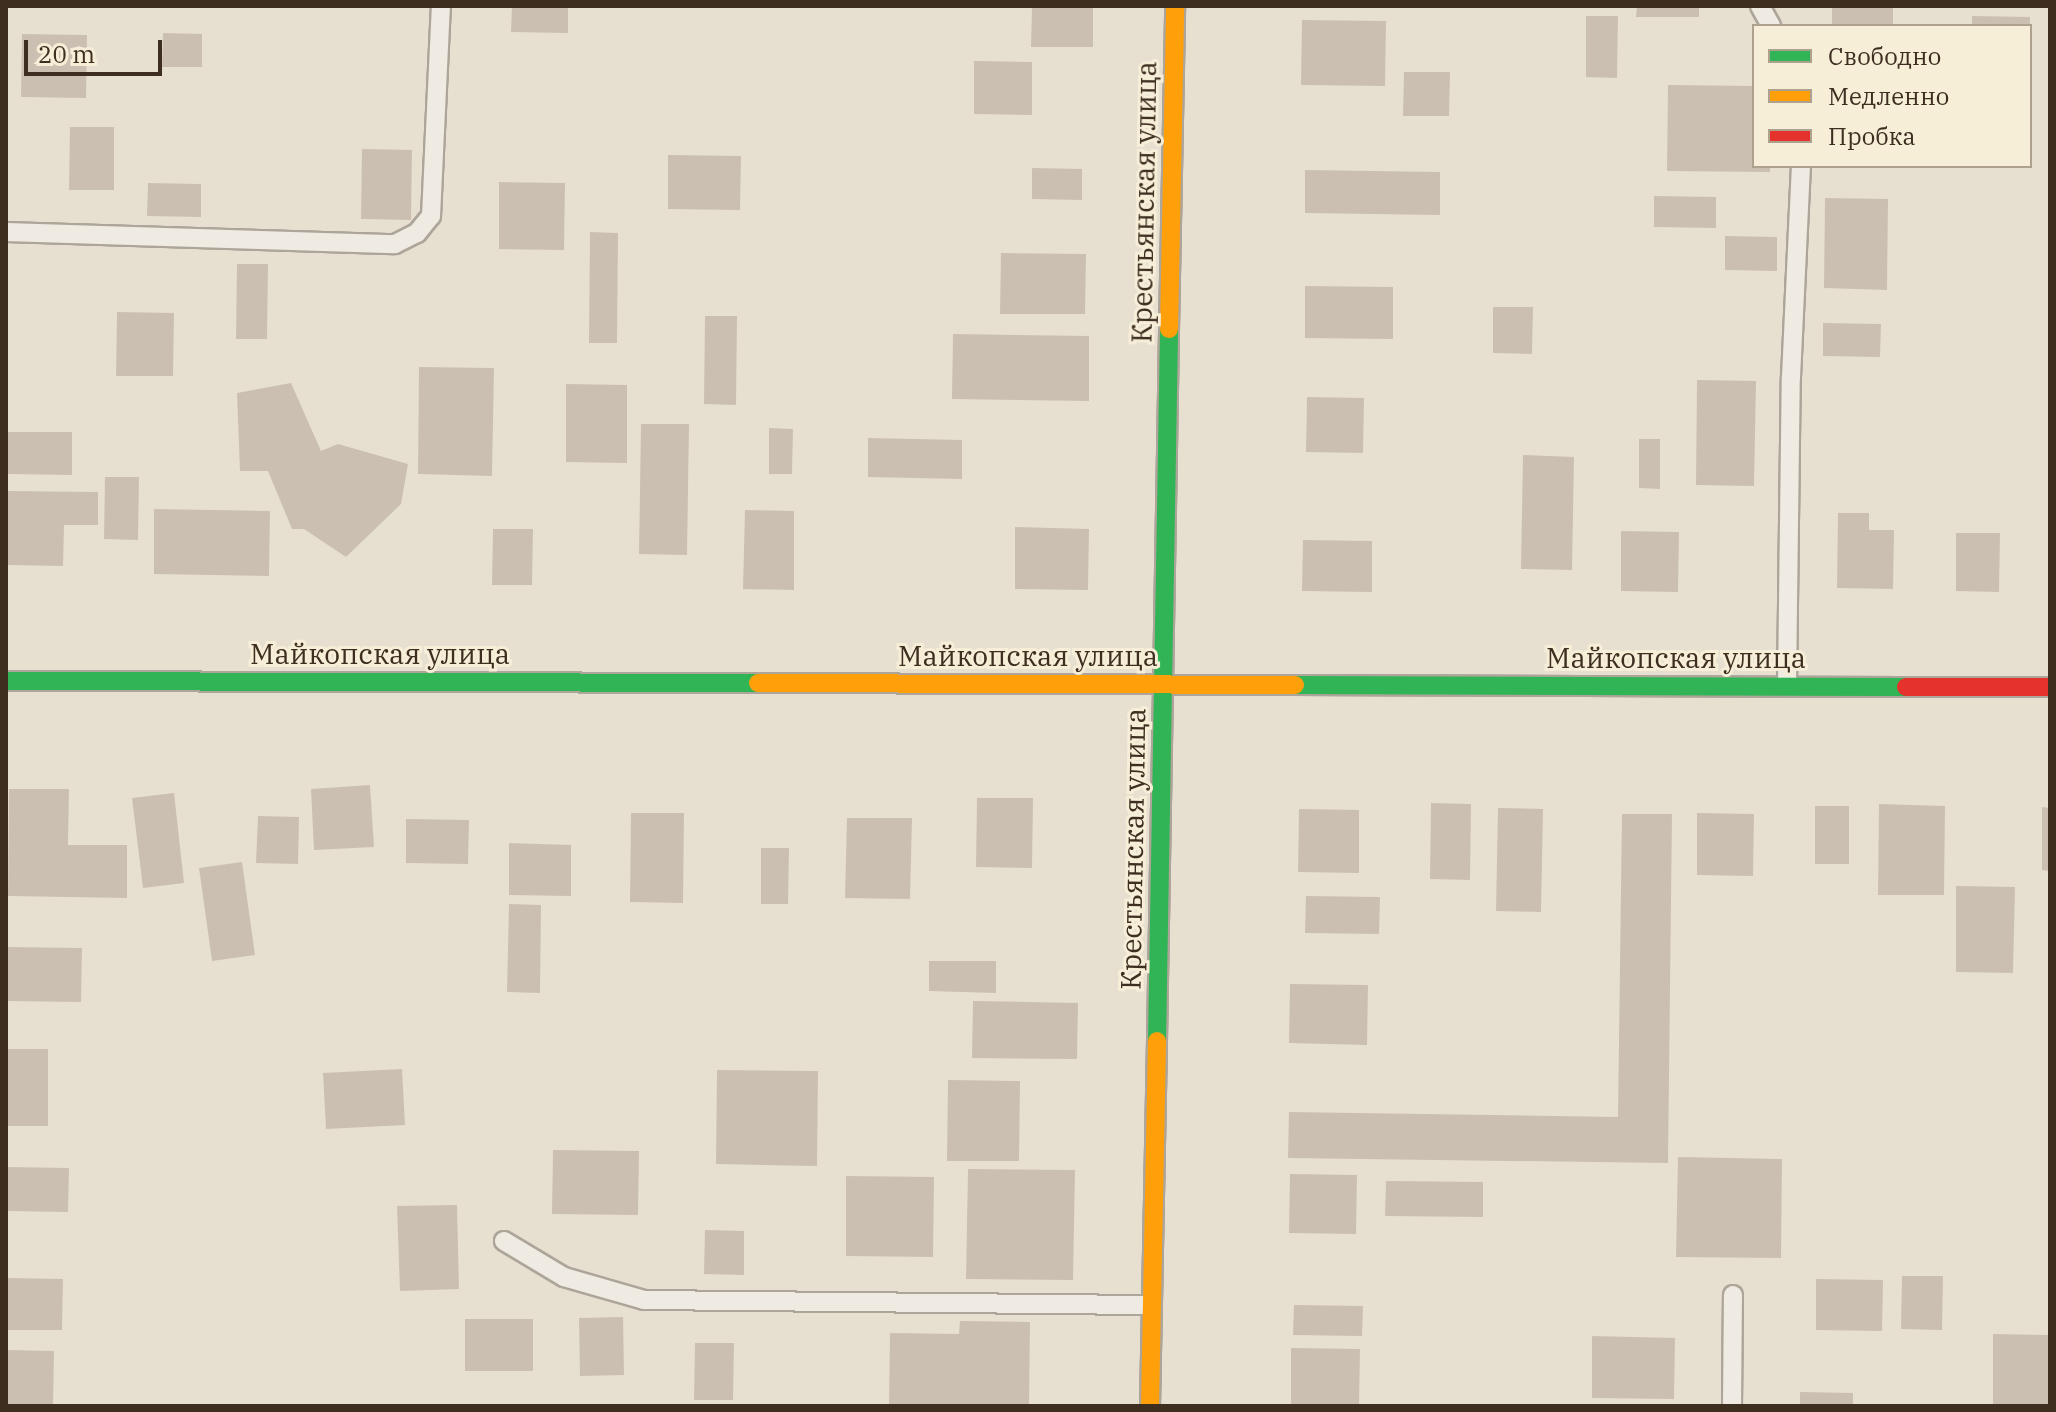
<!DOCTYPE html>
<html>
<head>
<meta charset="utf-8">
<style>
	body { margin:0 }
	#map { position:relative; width:2056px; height:1412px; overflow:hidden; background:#e7e0d1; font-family:"IBM Plex Serif",serif }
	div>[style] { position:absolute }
	.building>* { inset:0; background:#cbbfb2 }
	.roads { filter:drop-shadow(2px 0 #ada599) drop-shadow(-2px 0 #ada599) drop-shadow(0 2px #ada599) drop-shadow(0 -2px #ada599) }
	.lane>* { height:18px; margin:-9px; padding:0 9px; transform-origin:9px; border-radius:9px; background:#efebe3 }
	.fast>* { height:18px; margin:-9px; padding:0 9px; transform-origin:9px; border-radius:9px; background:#30b455 }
	.slow>* { height:18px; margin:-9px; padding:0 9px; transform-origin:9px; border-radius:9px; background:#ff9f0a }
	.jam>* { height:18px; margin:-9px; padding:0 9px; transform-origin:9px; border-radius:9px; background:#e5322d }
	span { translate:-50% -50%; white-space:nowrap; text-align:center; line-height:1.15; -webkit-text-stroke:6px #f7eed8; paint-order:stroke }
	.street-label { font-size:28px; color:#3d2e20 }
	.frame { position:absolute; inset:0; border:8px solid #3d2e20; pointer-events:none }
	.legend { position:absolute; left:1752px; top:24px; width:280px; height:144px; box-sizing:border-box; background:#f7eed8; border:2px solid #ada18e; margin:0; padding:10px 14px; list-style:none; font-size:24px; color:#3d2e20 }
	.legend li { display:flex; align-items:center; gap:16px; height:40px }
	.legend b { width:40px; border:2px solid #ada18e }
	.scale { position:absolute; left:24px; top:40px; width:138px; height:36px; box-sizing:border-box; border:4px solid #3d2e20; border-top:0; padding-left:10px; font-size:24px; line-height:28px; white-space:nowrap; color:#3d2e20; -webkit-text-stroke:6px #f7eed8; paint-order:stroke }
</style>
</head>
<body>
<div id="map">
	<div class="building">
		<i style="clip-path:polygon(512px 6px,568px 6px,568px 33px,511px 32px)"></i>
		<i style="clip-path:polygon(1032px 6px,1093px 6px,1093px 47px,1031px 47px)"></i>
		<i style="clip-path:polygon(1637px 6px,1699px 6px,1699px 17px,1636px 17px)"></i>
		<i style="clip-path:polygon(1832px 6px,1893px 6px,1893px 26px,1832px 26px)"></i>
		<i style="clip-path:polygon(1586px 16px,1618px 16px,1617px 78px,1586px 77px)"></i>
		<i style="clip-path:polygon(1972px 16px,2030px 17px,2030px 26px,1972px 26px)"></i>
		<i style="clip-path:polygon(1302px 20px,1386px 21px,1385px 86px,1301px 85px)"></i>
		<i style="clip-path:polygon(163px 33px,202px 34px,202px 67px,162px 67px)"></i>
		<i style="clip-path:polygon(22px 34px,87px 35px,86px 98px,21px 97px)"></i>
		<i style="clip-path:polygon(974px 61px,1032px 62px,1032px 115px,974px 114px)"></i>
		<i style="clip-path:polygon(1404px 72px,1450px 72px,1449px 116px,1403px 116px)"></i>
		<i style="clip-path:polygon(1668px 85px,1754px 86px,1754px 166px,1770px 166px,1770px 172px,1667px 171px)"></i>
		<i style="clip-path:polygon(70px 127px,114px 127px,114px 190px,69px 190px)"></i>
		<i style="clip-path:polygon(362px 149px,412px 150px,411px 220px,361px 219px)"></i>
		<i style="clip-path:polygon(668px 155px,741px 156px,740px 210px,668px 209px)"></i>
		<i style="clip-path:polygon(1032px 168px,1082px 169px,1082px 200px,1032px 199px)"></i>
		<i style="clip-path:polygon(1305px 170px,1440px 172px,1440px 215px,1305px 213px)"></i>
		<i style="clip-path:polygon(499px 182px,565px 183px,564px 250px,499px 249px)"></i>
		<i style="clip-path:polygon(148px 183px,201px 184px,201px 217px,147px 216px)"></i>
		<i style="clip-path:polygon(1654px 196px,1716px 197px,1716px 228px,1654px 227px)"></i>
		<i style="clip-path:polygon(1825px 198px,1888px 199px,1887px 290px,1824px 288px)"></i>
		<i style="clip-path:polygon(590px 232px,618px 233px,617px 343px,589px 343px)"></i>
		<i style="clip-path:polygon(1725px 236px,1777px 237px,1777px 271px,1725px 270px)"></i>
		<i style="clip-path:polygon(1001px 253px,1086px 254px,1085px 314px,1000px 314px)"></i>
		<i style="clip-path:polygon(237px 264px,268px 264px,267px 339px,236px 339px)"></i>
		<i style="clip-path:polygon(1305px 286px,1393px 287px,1393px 339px,1305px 338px)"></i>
		<i style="clip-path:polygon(1493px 307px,1533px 307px,1532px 354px,1493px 353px)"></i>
		<i style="clip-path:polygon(117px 312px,174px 313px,173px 376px,116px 376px)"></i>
		<i style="clip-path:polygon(705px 316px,737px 316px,736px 405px,704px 404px)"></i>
		<i style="clip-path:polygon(1823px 323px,1881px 324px,1880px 357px,1823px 356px)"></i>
		<i style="clip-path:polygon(953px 334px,1089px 336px,1089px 401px,952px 399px)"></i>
		<i style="clip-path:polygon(419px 367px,494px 368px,492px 476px,418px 474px)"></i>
		<i style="clip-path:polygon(1697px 380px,1756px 381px,1754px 486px,1696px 485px)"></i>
		<i style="clip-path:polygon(291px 383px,321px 451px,338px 444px,408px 464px,401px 504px,346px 557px,304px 529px,292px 529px,268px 471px,240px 471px,237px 393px)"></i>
		<i style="clip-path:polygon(566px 384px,627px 385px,627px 463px,566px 462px)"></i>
		<i style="clip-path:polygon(1307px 397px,1364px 398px,1363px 453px,1306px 452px)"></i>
		<i style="clip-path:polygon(641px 424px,689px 424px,687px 555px,639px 554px)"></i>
		<i style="clip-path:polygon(769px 428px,793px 429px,792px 474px,769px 474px)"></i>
		<i style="clip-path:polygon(8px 432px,72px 432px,72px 475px,8px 474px)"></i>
		<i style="clip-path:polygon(868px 438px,962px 440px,962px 479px,868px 477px)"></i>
		<i style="clip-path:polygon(1639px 439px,1660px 439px,1660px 489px,1639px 488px)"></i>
		<i style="clip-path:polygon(1523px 455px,1574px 457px,1572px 570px,1521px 569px)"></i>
		<i style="clip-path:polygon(105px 477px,139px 477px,138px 540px,104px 539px)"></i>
		<i style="clip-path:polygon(8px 491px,98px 492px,98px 525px,64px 525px,63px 566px,7px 565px)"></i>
		<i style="clip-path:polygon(154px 509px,270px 511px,269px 576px,154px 574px)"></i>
		<i style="clip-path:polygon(745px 510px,794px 511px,794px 590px,743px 589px)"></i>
		<i style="clip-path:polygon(1838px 513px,1869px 513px,1869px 530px,1894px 530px,1893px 589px,1837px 588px)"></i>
		<i style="clip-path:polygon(1015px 527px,1089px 529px,1088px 590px,1015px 589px)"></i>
		<i style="clip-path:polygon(493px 529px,533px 529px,532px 585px,492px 585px)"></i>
		<i style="clip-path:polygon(1621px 531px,1679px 532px,1678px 592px,1621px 591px)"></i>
		<i style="clip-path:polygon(1956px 533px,2000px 533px,1999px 592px,1956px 591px)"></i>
		<i style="clip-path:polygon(1303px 540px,1372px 541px,1372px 592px,1302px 591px)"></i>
		<i style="clip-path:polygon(370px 785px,374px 847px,314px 850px,311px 789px)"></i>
		<i style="clip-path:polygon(9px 789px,69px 789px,68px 845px,127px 845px,127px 898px,8px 896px)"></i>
		<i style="clip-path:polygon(174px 793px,184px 883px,143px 888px,132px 798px)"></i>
		<i style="clip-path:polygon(977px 798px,1033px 798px,1032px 868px,976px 867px)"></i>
		<i style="clip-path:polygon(1431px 803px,1471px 804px,1470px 880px,1430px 879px)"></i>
		<i style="clip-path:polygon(1879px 804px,1945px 806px,1944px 895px,1878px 895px)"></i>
		<i style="clip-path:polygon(1815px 806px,1849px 806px,1849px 864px,1815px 864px)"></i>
		<i style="clip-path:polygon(2042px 807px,2050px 808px,2050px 871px,2042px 870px)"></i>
		<i style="clip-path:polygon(1498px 808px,1543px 809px,1541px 912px,1496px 911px)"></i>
		<i style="clip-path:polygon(1299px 809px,1359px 810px,1359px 873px,1298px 872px)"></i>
		<i style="clip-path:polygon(631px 813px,684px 813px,683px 903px,630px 902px)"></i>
		<i style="clip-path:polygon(1697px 813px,1754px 814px,1753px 876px,1697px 875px)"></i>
		<i style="clip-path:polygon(1622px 814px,1672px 814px,1668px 1163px,1288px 1158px,1289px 1112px,1618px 1117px)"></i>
		<i style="clip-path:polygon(258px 816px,299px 817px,298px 864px,256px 863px)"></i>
		<i style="clip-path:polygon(847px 818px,912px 818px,910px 899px,845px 898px)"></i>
		<i style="clip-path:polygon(406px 819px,469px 820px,468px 864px,406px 863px)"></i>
		<i style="clip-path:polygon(509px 843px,571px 845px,571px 896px,509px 895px)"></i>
		<i style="clip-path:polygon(761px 848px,789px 848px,788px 904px,761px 904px)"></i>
		<i style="clip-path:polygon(242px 862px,255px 955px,212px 961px,199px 868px)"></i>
		<i style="clip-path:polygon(1956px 886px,2015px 887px,2013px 973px,1956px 972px)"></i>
		<i style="clip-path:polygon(1306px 896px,1380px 897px,1379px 934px,1305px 933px)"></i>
		<i style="clip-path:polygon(509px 904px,541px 905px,540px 993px,507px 992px)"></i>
		<i style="clip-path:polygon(7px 947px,82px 948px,81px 1002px,6px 1001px)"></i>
		<i style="clip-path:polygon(929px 961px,996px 961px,996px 993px,929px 991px)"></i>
		<i style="clip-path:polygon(1290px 984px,1368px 985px,1367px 1045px,1289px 1043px)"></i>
		<i style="clip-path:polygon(973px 1001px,1078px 1003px,1077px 1059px,972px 1058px)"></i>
		<i style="clip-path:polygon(6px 1049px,48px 1049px,48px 1126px,6px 1126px)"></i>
		<i style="clip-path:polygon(402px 1069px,405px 1125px,326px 1129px,323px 1073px)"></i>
		<i style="clip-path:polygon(717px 1070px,818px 1071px,817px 1166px,716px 1164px)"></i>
		<i style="clip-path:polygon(948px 1080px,1020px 1081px,1019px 1161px,947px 1161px)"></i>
		<i style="clip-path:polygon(553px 1150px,639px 1151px,638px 1215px,552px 1214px)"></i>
		<i style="clip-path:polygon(1678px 1157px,1782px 1159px,1781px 1258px,1676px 1257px)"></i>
		<i style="clip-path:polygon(6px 1167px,69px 1168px,68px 1212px,6px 1211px)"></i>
		<i style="clip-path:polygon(968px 1169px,1075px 1170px,1073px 1280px,966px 1279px)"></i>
		<i style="clip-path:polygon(1290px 1174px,1357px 1175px,1356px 1234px,1289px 1233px)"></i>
		<i style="clip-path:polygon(846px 1176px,934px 1177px,933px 1257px,846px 1256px)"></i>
		<i style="clip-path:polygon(1386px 1181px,1483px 1182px,1483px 1217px,1385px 1216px)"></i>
		<i style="clip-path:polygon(457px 1205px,459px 1289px,400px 1291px,397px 1206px)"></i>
		<i style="clip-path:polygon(705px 1230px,744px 1231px,744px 1275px,704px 1274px)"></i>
		<i style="clip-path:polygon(1902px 1276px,1943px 1276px,1942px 1330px,1901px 1329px)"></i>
		<i style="clip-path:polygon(6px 1278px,63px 1279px,62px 1330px,6px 1330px)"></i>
		<i style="clip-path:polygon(1816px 1279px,1883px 1280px,1882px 1331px,1816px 1330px)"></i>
		<i style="clip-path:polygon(1294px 1305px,1363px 1306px,1362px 1336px,1293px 1335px)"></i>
		<i style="clip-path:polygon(623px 1317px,624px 1375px,580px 1376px,579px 1318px)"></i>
		<i style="clip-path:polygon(465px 1319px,533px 1319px,533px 1371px,465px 1371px)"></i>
		<i style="clip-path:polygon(960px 1321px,1030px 1322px,1029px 1406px,889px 1406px,890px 1333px,959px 1334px)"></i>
		<i style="clip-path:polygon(1993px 1334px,2050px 1335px,2050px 1406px,1993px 1406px)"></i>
		<i style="clip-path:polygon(1592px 1336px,1675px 1338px,1674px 1399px,1592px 1398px)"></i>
		<i style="clip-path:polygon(695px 1343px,734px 1343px,733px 1400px,694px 1400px)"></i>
		<i style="clip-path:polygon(1291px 1348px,1360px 1349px,1359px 1406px,1291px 1405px)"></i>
		<i style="clip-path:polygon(6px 1350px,54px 1351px,53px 1406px,6px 1406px)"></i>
		<i style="clip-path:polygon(1800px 1392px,1853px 1393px,1853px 1406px,1800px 1406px)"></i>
	</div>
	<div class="roads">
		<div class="lane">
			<i style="left:1760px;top:6px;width:23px;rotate:61deg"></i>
			<i style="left:6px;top:232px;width:389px;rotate:1.8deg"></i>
			<i style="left:395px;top:244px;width:25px;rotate:-27deg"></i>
			<i style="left:417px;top:233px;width:22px;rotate:-51deg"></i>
			<i style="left:431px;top:216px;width:210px;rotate:-87.3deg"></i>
			<i style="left:1787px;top:686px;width:309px;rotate:-89.3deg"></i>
			<i style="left:1791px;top:377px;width:211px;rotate:-87.3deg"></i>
			<i style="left:504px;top:1241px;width:70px;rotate:31deg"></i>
			<i style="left:564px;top:1277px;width:83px;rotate:16deg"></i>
			<i style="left:644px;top:1300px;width:506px;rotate:0.57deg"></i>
			<i style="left:1732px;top:1406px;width:111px;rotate:-89.5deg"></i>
		</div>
		<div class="fast">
			<i style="left:6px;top:681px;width:752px;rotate:0.15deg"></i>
			<i style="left:1295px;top:685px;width:611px;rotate:0.19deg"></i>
			<i style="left:1157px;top:1041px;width:712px;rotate:-89.03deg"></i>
		</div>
		<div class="slow">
			<i style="left:1169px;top:329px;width:323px;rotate:-88.9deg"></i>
			<i style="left:758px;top:683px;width:537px;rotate:0.21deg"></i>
			<i style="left:1150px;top:1406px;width:365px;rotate:-88.9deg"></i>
		</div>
		<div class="jam">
			<i style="left:1906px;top:687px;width:144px"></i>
		</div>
	</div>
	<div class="street-label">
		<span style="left:1144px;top:202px;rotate:-89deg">Крестьянская улица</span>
		<span style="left:380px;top:654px">Майкопская улица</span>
		<span style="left:1028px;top:656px">Майкопская улица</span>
		<span style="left:1676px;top:658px">Майкопская улица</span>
		<span style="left:1133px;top:849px;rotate:-89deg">Крестьянская улица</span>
	</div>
	<div class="frame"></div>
	<ul class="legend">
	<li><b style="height:10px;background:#30b455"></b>Свободно</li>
	<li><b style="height:10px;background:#ff9f0a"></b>Медленно</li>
	<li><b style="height:10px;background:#e5322d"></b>Пробка</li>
	</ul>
	<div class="scale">20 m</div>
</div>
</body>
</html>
